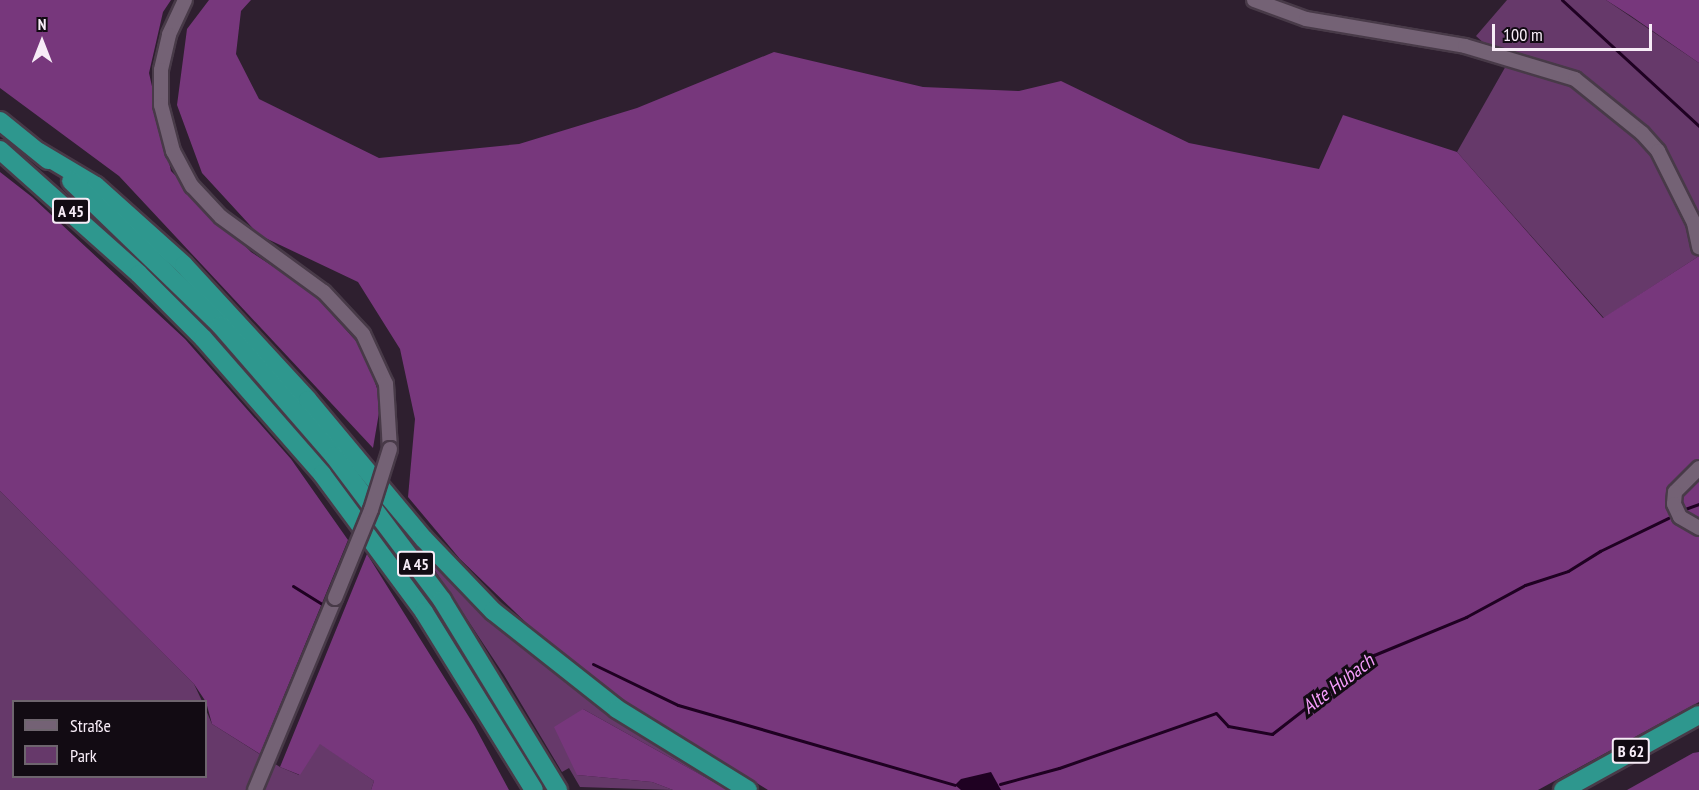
<!DOCTYPE html>
<html>
<head>
<meta charset="utf-8">
<style>
	body { margin:0 }
	#map { position:relative; width:1699px; height:790px; overflow:hidden; background:#2e1f2f; font-family:"PT Sans Narrow",sans-serif }
	div>[style] { position:absolute }
	.green>* { inset:0; background:#66396a }
	.forest>* { inset:0; background:#77377c }
	.water>* { inset:0; background:#1f0122 }
	.stream>* { height:3px; margin:-1.5px; padding:0 1.5px; transform-origin:1.5px; border-radius:1.5px; background:#1f0122 }
	.roads { filter:drop-shadow(2px 0 #483a48) drop-shadow(-2px 0 #483a48) drop-shadow(0 2px #483a48) drop-shadow(0 -2px #483a48) }
	.secondary>* { height:14px; margin:-7px; padding:0 7px; transform-origin:7px; border-radius:7px; background:#746275 }
	.highway>* { height:18px; margin:-9px; padding:0 9px; transform-origin:9px; border-radius:9px; background:#2e978e }
	.bridges { filter:drop-shadow(2px 0 #483a48) drop-shadow(-2px 0 #483a48) drop-shadow(0 2px #483a48) drop-shadow(0 -2px #483a48) }
	.secondary-bridge>* { height:14px; margin:-7px; padding:0 7px; transform-origin:7px; border-radius:7px; background:#746275 }
	span { translate:-50% -50%; white-space:nowrap; text-align:center; line-height:1.15; -webkit-text-stroke:6px #120b13; paint-order:stroke }
	.shield-label span { padding:2px 4px; background:#120b13; border:2px solid; border-radius:4px; -webkit-text-stroke-width:0 }
	.shield-label { font-size:16px; color:#f7ecf7; font-weight:700 }
	.water-label { font-size:20px; color:#f49cfa; font-style:italic }
	.legend { position:absolute; left:12px; top:700px; width:195px; height:78px; box-sizing:border-box; background:#120b13; border:2px solid #6e656e; margin:0; padding:8px 10px; list-style:none; font-size:18px; color:#f7ecf7 }
	.legend li { display:flex; align-items:center; gap:12px; height:30px }
	.legend b { width:30px; border:2px solid #6e656e }
	.north { position:absolute; left:12px; top:12px; width:60px; height:60px; -webkit-text-stroke:4px #120b13; paint-order:stroke; rotate:0deg; font-size:16px; font-weight:700; line-height:24px; text-align:center; color:#f7ecf7 }
	.north::after { content:''; display:block; margin:auto; width:21px; height:27px; background:#f7ecf7; clip-path:polygon(50% 0,100% 100%,50% 72%,0 100%) }
	.scale { position:absolute; left:1492px; top:24px; width:160px; height:27px; box-sizing:border-box; border:3px solid #f7ecf7; border-top:0; padding-left:8px; font-size:18px; line-height:21px; white-space:nowrap; color:#f7ecf7; -webkit-text-stroke:4px #120b13; paint-order:stroke }
</style>
</head>
<body>
<div id="map">
	<div class="green">
		<i style="clip-path:polygon(1507px 0,1606px 0,1699px 63px,1699px 256px,1604px 318px,1457px 152px,1507px 64px,1476px 36px)"></i>
		<i style="clip-path:polygon(0 491px,194px 684px,202px 701px,14px 702px,14px 776px,206px 776px,206px 710px,212px 724px,280px 767px,299px 775px,320px 743px,374px 781px,371px 790px,0 790px)"></i>
		<i style="clip-path:polygon(420px 548px,492px 619px,735px 790px,728px 790px,583px 709px,577px 775px,652px 782px,673px 790px,580px 787px,569px 768px,562px 772px,504px 675px)"></i>
	</div>
	<div class="forest">
		<i style="clip-path:polygon(0 0,171px 0,163px 12px,149px 73px,171px 171px,251px 252px,312px 292px,365px 351px,381px 401px,373px 448px,119px 176px,0 88px)"></i>
		<i style="clip-path:polygon(209px 0,251px 0,241px 11px,236px 54px,259px 99px,379px 158px,519px 144px,637px 108px,774px 52px,923px 87px,1019px 91px,1061px 81px,1189px 143px,1319px 169px,1343px 115px,1457px 152px,1603px 318px,1699px 256px,1699px 702px,1538px 790px,768px 790px,623px 701px,541px 637px,460px 559px,408px 497px,415px 419px,400px 349px,358px 282px,259px 235px,202px 173px,177px 105px,187px 29px)"></i>
		<i style="clip-path:polygon(1606px 0,1699px 0,1699px 63px,1631px 16px)"></i>
		<i style="clip-path:polygon(0 172px,32px 197px,185px 339px,291px 459px,348px 540px,260px 754px,212px 724px,206px 702px,194px 684px,0 491px)"></i>
		<i style="clip-path:polygon(367px 554px,474px 725px,509px 790px,371px 790px,374px 781px,320px 744px,300px 775px,280px 767px)"></i>
		<i style="clip-path:polygon(583px 709px,728px 790px,673px 790px,652px 782px,577px 775px,554px 727px)"></i>
		<i style="clip-path:polygon(1699px 752px,1699px 790px,1627px 790px,1693px 753px)"></i>
	</div>
	<div class="water">
		<i style="clip-path:polygon(991px 772px,1001px 790px,961px 790px,955px 785px,961px 779px)"></i>
	</div>
	<div class="stream">
		<i style="left:1562px;top:0;width:186px;rotate:42.6deg"></i>
		<i style="left:1685px;top:509px;width:15px;rotate:-20deg"></i>
		<i style="left:293px;top:586px;width:36px;rotate:32deg"></i>
		<i style="left:593px;top:664px;width:94px;rotate:25.8deg"></i>
		<i style="left:678px;top:705px;width:288px;rotate:16.1deg"></i>
		<i style="left:1000px;top:784px;width:61px;rotate:-15.2deg"></i>
		<i style="left:1059px;top:768px;width:166px;rotate:-19.3deg"></i>
		<i style="left:1216px;top:713px;width:18px;rotate:47deg"></i>
		<i style="left:1228px;top:726px;width:45px;rotate:10.3deg"></i>
		<i style="left:1272px;top:734px;width:129px;rotate:-37.8deg"></i>
		<i style="left:1374px;top:655px;width:100px;rotate:-22.4deg"></i>
		<i style="left:1466px;top:617px;width:67px;rotate:-28.5deg"></i>
		<i style="left:1525px;top:585px;width:45px;rotate:-18deg"></i>
		<i style="left:1568px;top:571px;width:38px;rotate:-32deg"></i>
		<i style="left:1600px;top:551px;width:76px;rotate:-25.9deg"></i>
	</div>
	<div class="roads">
		<div class="secondary">
			<i style="left:185px;top:0;width:38px;rotate:115deg"></i>
			<i style="left:169px;top:35px;width:36px;rotate:103deg"></i>
			<i style="left:161px;top:70px;width:35px;rotate:90deg"></i>
			<i style="left:161px;top:105px;width:48px;rotate:75.4deg"></i>
			<i style="left:173px;top:151px;width:40px;rotate:62deg"></i>
			<i style="left:192px;top:186px;width:42px;rotate:46.9deg"></i>
			<i style="left:221px;top:217px;width:127px;rotate:36.1deg"></i>
			<i style="left:324px;top:292px;width:57px;rotate:47.1deg"></i>
			<i style="left:363px;top:334px;width:55px;rotate:65.3deg"></i>
			<i style="left:386px;top:384px;width:65px;rotate:86.5deg"></i>
			<i style="left:1254px;top:0;width:55px;rotate:20.1deg"></i>
			<i style="left:1306px;top:19px;width:161px;rotate:9.6deg"></i>
			<i style="left:1465px;top:46px;width:115px;rotate:16.7deg"></i>
			<i style="left:1575px;top:79px;width:86px;rotate:38.9deg"></i>
			<i style="left:1642px;top:133px;width:24px;rotate:48deg"></i>
			<i style="left:1658px;top:151px;width:80px;rotate:63.4deg"></i>
			<i style="left:1694px;top:223px;width:25px;rotate:78deg"></i>
			<i style="left:1699px;top:468px;width:34px;rotate:135deg"></i>
			<i style="left:1675px;top:492px;width:12px;rotate:95deg"></i>
			<i style="left:1674px;top:504px;width:14px;rotate:65deg"></i>
			<i style="left:1680px;top:517px;width:22px;rotate:30deg"></i>
			<i style="left:255px;top:790px;width:208px;rotate:-67.4deg"></i>
		</div>
		<div class="highway">
			<i style="left:0;top:121px;width:62px;rotate:39.1deg"></i>
			<i style="left:0;top:150px;width:186px;rotate:41.7deg"></i>
			<i style="left:139px;top:274px;width:91px;rotate:45deg"></i>
			<i style="left:203px;top:338px;width:181px;rotate:48.8deg"></i>
			<i style="left:322px;top:474px;width:172px;rotate:53.5deg"></i>
			<i style="left:424px;top:612px;width:209px;rotate:58.3deg"></i>
			<i style="left:39px;top:152px;width:66px;rotate:30.8deg"></i>
			<i style="left:96px;top:186px;width:118px;rotate:41.9deg"></i>
			<i style="left:184px;top:265px;width:183px;rotate:47.4deg"></i>
			<i style="left:308px;top:400px;width:181px;rotate:50.2deg"></i>
			<i style="left:424px;top:539px;width:100px;rotate:46.2deg"></i>
			<i style="left:493px;top:611px;width:158px;rotate:38.3deg"></i>
			<i style="left:617px;top:709px;width:154px;rotate:31.7deg"></i>
			<i style="left:71px;top:181px;width:207px;rotate:44deg"></i>
			<i style="left:220px;top:325px;width:174px;rotate:49deg"></i>
			<i style="left:334px;top:456px;width:180px;rotate:53.1deg"></i>
			<i style="left:442px;top:600px;width:223px;rotate:58.6deg"></i>
			<i style="left:1563px;top:790px;width:155px;rotate:-28.9deg"></i>
		</div>
	</div>
	<div class="bridges">
		<div class="secondary-bridge">
			<i style="left:335px;top:598px;width:95px;rotate:-67.8deg"></i>
			<i style="left:371px;top:510px;width:64px;rotate:-72.7deg"></i>
		</div>
	</div>
	<div class="shield-label">
		<span style="left:71px;top:211px">A 45</span>
		<span style="left:416px;top:564px">A 45</span>
		<span style="left:1631px;top:751px">B 62</span>
	</div>
	<div class="water-label">
		<span style="left:1338px;top:684px;rotate:-37deg">Alte Hubach</span>
	</div>
	<ul class="legend">
	<li><b style="height:8px;background:#746275"></b>Straße</li>
	<li><b style="height:16px;background:#66396a"></b>Park</li>
	</ul>
	<div class="north">N</div>
	<div class="scale">100 m</div>
</div>
</body>
</html>
